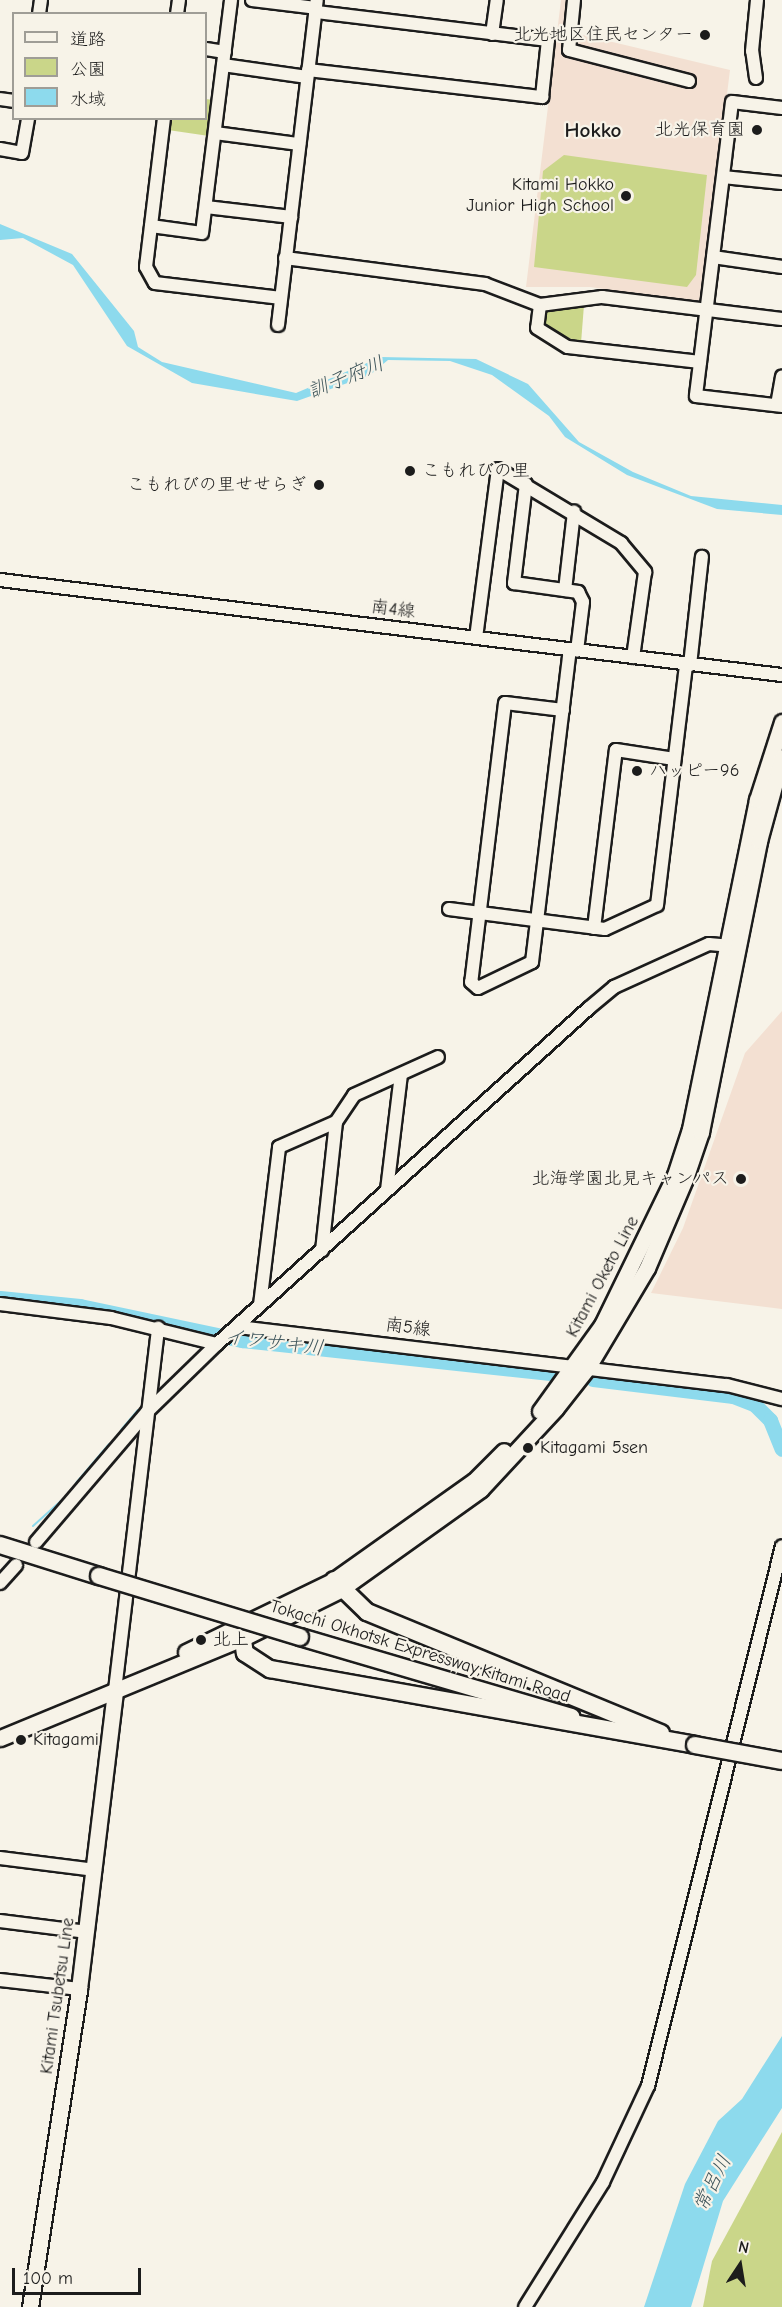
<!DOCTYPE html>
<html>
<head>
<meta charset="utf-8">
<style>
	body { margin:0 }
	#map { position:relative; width:782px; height:2307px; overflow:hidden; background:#f7f3e8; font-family:"Comic Neue","Klee One",sans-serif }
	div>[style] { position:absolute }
	.built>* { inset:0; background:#f3e0d2 }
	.green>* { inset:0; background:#cad689 }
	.water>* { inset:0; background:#8ddaed }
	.stream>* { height:2px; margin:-1px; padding:0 1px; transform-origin:1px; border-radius:1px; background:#8ddaed }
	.river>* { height:15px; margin:-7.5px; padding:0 7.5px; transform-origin:7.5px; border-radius:7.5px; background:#8ddaed }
	.roads { filter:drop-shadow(2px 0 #1c1c1c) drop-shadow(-2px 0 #1c1c1c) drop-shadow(0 2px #1c1c1c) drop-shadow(0 -2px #1c1c1c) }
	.minor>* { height:12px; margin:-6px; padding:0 6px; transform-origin:6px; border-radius:6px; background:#f7f3e8 }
	.major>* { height:15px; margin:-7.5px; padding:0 7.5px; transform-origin:7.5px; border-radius:7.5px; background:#f7f3e8 }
	.highway>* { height:16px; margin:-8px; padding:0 8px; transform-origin:8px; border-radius:8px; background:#f7f3e8 }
	.bridges { filter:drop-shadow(2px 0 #1c1c1c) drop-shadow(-2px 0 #1c1c1c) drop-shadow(0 2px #1c1c1c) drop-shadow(0 -2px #1c1c1c) }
	.highway-bridge>* { height:16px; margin:-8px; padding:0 8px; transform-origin:8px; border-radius:8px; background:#f7f3e8 }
	.dots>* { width:16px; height:16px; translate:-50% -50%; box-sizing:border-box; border:3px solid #f7f3e8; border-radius:50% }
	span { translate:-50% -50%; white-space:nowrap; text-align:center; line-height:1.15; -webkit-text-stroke:4.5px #f7f3e8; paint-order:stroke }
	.poi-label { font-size:18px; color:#1c1c1c }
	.right { translate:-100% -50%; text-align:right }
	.left { translate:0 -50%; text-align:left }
	.street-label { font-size:18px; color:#1c1c1c }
	.water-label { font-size:20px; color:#3e555b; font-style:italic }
	.quarter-label { font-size:21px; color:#1c1c1c; font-weight:700 }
	.legend { position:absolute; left:12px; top:12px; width:195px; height:108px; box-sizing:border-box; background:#f7f3e8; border:2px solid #9f9d96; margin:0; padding:8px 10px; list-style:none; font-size:18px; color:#1c1c1c }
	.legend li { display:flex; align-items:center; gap:12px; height:30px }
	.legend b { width:30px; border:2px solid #9f9d96 }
	.north { position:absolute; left:710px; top:2235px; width:60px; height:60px; -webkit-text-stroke:4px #f7f3e8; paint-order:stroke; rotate:12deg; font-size:16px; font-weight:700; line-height:24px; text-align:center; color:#1c1c1c }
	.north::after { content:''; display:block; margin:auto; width:21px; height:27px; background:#1c1c1c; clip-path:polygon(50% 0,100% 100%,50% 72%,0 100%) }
	.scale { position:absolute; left:12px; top:2268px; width:129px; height:27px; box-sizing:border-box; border:3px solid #1c1c1c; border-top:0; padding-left:8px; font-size:18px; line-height:21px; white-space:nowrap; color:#1c1c1c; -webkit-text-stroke:4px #f7f3e8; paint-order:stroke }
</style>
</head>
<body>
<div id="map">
	<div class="built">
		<i style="clip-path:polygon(561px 0,582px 0,579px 34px,730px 70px,701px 303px,590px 287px,526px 287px)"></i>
		<i style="clip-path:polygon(782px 1011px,782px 1309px,651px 1293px,683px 1228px,745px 1053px)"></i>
	</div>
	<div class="green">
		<i style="clip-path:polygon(206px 99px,213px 100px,209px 136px,168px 130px,169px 119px,206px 118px)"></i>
		<i style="clip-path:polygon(564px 155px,707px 175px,696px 275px,687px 287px,534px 267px,543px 171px)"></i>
		<i style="clip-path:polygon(584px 305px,581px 343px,543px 327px,545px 312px)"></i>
		<i style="clip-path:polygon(782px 2132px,782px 2307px,703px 2307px,712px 2261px)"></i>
	</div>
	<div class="water">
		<i style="clip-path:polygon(0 224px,72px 254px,134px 331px,138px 347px,162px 362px,296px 393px,381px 357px,476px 359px,528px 384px,579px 442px,633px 472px,691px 496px,782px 505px,782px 515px,717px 509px,627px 475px,565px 437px,549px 416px,492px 375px,450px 361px,388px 360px,370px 375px,297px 401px,192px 383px,127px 346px,73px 265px,23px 238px,0 240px)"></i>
		<i style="clip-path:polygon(782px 2036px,782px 2108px,723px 2201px,691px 2307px,644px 2307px,685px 2184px,718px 2121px,742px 2099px)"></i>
	</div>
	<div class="stream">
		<i style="left:121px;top:1430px;width:26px;rotate:-50deg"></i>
		<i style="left:76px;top:1483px;width:51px;rotate:-49.8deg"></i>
		<i style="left:33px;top:1526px;width:40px;rotate:-42deg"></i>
	</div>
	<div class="river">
		<i style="left:0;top:1298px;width:80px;rotate:5.7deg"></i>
		<i style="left:80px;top:1306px;width:166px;rotate:11.9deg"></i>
		<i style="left:242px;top:1340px;width:310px;rotate:6.1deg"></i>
		<i style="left:593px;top:1379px;width:141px;rotate:6.9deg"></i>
		<i style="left:733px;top:1396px;width:22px;rotate:21deg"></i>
		<i style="left:754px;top:1404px;width:23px;rotate:45deg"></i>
		<i style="left:770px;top:1420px;width:31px;rotate:68deg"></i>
	</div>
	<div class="roads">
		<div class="minor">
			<i style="left:252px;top:0;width:64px;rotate:7.1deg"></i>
			<i style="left:574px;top:0;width:50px;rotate:95.7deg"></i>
			<i style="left:569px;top:50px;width:124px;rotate:14.5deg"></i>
			<i style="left:39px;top:14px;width:14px;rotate:-82deg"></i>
			<i style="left:177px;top:14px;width:14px;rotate:-82deg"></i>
			<i style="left:492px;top:34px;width:34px;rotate:-82deg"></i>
			<i style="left:206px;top:49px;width:19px;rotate:9deg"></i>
			<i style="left:223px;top:65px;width:85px;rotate:8.1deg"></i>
			<i style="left:308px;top:70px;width:236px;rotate:6.6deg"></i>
			<i style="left:542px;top:97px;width:57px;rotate:-84deg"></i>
			<i style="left:548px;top:40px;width:235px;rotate:-173.1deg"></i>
			<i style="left:756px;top:78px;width:27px;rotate:-98deg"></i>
			<i style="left:752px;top:51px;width:51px;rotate:-84.4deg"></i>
			<i style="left:0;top:99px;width:14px;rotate:8deg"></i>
			<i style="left:782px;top:108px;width:50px;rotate:-173.2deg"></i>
			<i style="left:732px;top:102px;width:296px;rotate:97deg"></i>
			<i style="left:696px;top:396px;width:87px;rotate:6.6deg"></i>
			<i style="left:164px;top:118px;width:150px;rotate:96.9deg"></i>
			<i style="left:146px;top:267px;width:18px;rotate:61deg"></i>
			<i style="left:155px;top:283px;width:127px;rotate:6.8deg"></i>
			<i style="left:215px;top:133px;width:85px;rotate:7.5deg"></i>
			<i style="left:0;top:149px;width:22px;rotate:10deg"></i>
			<i style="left:22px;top:153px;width:36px;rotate:-80deg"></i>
			<i style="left:723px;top:177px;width:59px;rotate:5.8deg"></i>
			<i style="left:206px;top:207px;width:86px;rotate:6.7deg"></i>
			<i style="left:151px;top:226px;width:51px;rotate:7.8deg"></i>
			<i style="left:202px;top:233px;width:235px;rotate:-82.9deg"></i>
			<i style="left:713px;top:257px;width:70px;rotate:8.2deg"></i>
			<i style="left:285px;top:258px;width:202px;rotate:7.4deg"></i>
			<i style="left:485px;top:284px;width:59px;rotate:20.9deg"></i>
			<i style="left:540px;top:305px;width:63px;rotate:-7.4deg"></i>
			<i style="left:602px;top:297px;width:181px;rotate:7deg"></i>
			<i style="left:540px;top:305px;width:23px;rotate:97deg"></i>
			<i style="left:537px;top:328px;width:36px;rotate:32deg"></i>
			<i style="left:568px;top:347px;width:133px;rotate:6.5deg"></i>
			<i style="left:278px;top:325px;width:327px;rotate:-83.2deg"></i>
			<i style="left:777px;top:405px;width:29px;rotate:-80deg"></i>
			<i style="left:526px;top:484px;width:100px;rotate:96.9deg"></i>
			<i style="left:514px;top:583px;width:65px;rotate:8deg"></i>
			<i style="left:578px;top:592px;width:11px;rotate:63deg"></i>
			<i style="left:583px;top:602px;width:49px;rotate:97deg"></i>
			<i style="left:0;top:580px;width:788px;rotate:6.93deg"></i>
			<i style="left:565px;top:590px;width:79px;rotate:-83.4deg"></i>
			<i style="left:476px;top:638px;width:170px;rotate:-82.6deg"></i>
			<i style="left:498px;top:469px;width:144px;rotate:31deg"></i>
			<i style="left:621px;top:543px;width:38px;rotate:50deg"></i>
			<i style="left:645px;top:572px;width:86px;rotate:98deg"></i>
			<i style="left:690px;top:665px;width:109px;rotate:-83.7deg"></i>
			<i style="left:563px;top:710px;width:58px;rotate:-173.1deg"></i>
			<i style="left:505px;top:703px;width:281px;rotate:96.9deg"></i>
			<i style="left:471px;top:982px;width:9px;rotate:41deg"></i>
			<i style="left:478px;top:988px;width:60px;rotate:-25.7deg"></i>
			<i style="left:532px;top:962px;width:41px;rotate:-83deg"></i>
			<i style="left:537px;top:921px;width:273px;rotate:-83.1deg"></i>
			<i style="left:449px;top:909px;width:157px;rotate:7.3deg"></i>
			<i style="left:605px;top:929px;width:57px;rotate:-24.8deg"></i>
			<i style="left:657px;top:905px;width:243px;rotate:-83.1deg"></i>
			<i style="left:594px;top:928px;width:179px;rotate:-83deg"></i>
			<i style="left:616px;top:750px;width:59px;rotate:8.8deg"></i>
			<i style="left:336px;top:1122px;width:32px;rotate:-56deg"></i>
			<i style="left:354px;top:1095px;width:92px;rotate:-24.3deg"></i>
			<i style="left:387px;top:1190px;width:116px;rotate:-83.1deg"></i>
			<i style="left:0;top:1304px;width:112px;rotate:7.2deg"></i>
			<i style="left:111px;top:1318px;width:109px;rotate:13.8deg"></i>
			<i style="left:260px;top:1305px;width:159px;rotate:-83.1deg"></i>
			<i style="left:279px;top:1147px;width:62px;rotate:-23.7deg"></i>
			<i style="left:336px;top:1122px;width:129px;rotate:96.2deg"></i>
			<i style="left:238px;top:1327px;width:492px;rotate:6.8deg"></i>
			<i style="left:727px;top:1385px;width:57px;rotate:14.3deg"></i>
			<i style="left:36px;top:1542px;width:171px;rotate:-49.5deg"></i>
			<i style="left:147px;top:1412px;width:98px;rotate:-44.2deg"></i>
			<i style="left:217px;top:1344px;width:501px;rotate:-42.09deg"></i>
			<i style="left:589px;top:1008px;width:33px;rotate:-40deg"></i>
			<i style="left:614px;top:987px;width:104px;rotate:-24.4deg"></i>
			<i style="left:709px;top:944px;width:25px;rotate:5deg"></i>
			<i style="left:0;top:1583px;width:24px;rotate:-48deg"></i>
			<i style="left:115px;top:1690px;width:365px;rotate:-83.2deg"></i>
			<i style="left:0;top:1858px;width:96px;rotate:7.2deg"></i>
			<i style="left:0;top:1921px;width:88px;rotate:7.2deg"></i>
			<i style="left:0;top:1980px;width:80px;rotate:6.5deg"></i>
			<i style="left:525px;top:2307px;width:147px;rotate:-58deg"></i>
			<i style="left:603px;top:2182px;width:106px;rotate:-64.9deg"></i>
			<i style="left:648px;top:2086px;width:556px;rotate:-76.06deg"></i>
		</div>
		<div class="major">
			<i style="left:540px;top:1411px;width:106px;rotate:-54.2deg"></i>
			<i style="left:602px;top:1325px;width:167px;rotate:-64deg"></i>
			<i style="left:675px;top:1175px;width:48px;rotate:-71.9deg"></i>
			<i style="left:690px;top:1129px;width:336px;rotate:-78.5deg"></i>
			<i style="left:757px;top:800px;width:82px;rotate:-72.2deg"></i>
			<i style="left:186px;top:1652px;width:165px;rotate:-25.9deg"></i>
			<i style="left:334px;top:1580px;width:171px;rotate:-35.3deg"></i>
			<i style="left:474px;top:1481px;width:42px;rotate:-45deg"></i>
			<i style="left:0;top:1738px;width:263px;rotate:-22.4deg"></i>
			<i style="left:243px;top:1638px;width:108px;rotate:-26.3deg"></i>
			<i style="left:340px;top:1590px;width:173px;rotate:-35.6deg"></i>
			<i style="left:481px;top:1489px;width:110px;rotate:-47.2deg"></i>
			<i style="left:556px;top:1408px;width:52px;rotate:-52deg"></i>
			<i style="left:588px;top:1367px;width:115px;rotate:-59.2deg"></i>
			<i style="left:647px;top:1268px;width:97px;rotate:-66.9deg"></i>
			<i style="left:685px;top:1179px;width:50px;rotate:-71.2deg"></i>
			<i style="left:701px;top:1132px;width:297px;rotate:-78.7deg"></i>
			<i style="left:759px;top:841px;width:87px;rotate:-74.7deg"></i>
			<i style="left:30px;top:2307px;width:322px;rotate:-81.2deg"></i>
			<i style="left:79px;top:1989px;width:301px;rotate:-83.1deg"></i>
		</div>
		<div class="highway">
			<i style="left:0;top:1545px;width:104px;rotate:17.4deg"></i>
			<i style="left:334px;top:1580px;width:46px;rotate:44.1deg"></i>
			<i style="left:367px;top:1612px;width:318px;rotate:22.4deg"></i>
			<i style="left:241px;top:1626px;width:27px;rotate:82deg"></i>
			<i style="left:245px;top:1653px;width:30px;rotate:33deg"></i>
			<i style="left:270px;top:1669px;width:432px;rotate:10.1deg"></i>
			<i style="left:300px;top:1637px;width:283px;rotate:16.4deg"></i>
		</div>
	</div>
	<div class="bridges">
		<div class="highway-bridge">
			<i style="left:99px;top:1576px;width:210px;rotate:16.9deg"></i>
			<i style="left:695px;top:1745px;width:88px;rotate:10.4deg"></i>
		</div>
	</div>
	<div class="dots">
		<i style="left:705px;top:35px;background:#1c1c1c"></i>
		<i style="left:757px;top:130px;background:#1c1c1c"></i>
		<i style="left:626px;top:196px;background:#1c1c1c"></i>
		<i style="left:410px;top:471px;background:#1c1c1c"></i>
		<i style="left:319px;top:485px;background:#1c1c1c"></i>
		<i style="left:637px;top:771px;background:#1c1c1c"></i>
		<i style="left:741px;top:1179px;background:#1c1c1c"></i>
		<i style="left:528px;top:1448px;background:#1c1c1c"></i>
		<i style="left:201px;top:1640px;background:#1c1c1c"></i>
		<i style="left:21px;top:1740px;background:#1c1c1c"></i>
	</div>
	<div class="poi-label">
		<span class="right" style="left:693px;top:35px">北光地区住民センター</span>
		<span class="right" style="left:745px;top:130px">北光保育園</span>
		<span class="right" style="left:614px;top:196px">Kitami Hokko<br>Junior High School</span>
		<span class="left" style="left:422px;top:471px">こもれびの里</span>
		<span class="right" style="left:307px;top:485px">こもれびの里せせらぎ</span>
		<span class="left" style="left:649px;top:771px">ハッピー96</span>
		<span class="right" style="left:729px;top:1179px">北海学園北見キャンパス</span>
		<span class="left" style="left:540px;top:1448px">Kitagami 5sen</span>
		<span class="left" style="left:213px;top:1640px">北上</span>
		<span class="left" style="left:33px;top:1740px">Kitagami</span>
	</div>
	<div class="street-label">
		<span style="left:393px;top:610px;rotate:7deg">南4線</span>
		<span style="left:603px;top:1277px;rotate:-62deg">Kitami Oketo Line</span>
		<span style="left:408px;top:1328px;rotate:7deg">南5線</span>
		<span style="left:420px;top:1652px;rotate:17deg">Tokachi Okhotsk Expressway;Kitami Road</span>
		<span style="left:58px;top:1996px;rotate:-82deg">Kitami Tsubetsu Line</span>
	</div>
	<div class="water-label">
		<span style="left:346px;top:377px;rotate:-22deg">訓子府川</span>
		<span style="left:274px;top:1342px;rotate:7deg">イワサキ川</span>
		<span style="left:712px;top:2183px;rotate:-63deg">常呂川</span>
	</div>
	<div class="quarter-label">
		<span style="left:593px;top:130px">Hokko</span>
	</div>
	<ul class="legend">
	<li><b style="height:8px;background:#f7f3e8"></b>道路</li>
	<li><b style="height:16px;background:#cad689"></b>公園</li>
	<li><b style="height:16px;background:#8ddaed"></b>水域</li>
	</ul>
	<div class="north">N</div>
	<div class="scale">100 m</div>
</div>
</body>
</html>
